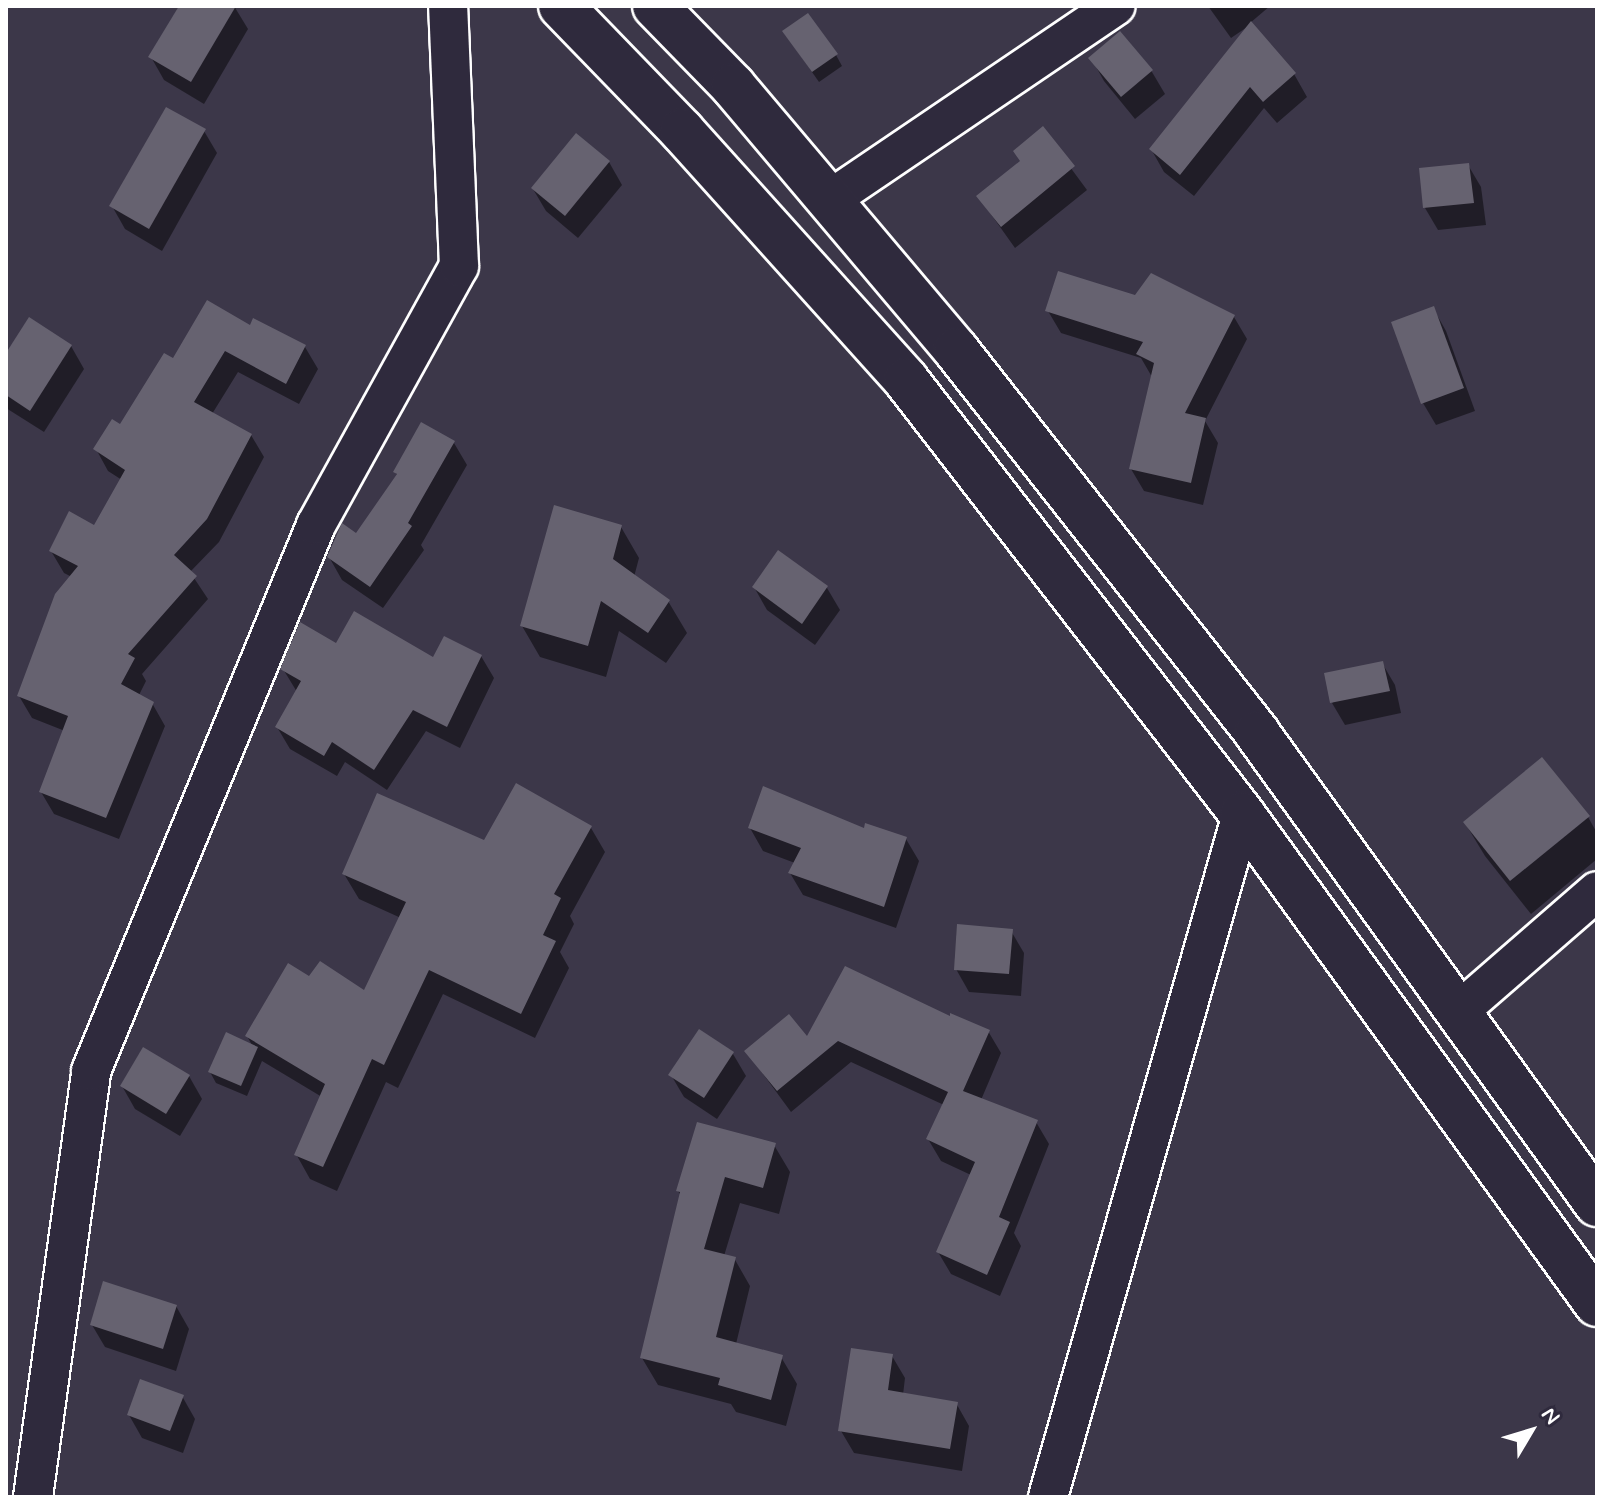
<!DOCTYPE html>
<html>
<head>
<meta charset="utf-8">
<style>
	body { margin:0 }
	#map { position:relative; width:1603px; height:1503px; overflow:hidden; background:#3c3749; font-family:Mynerve,sans-serif }
	div>[style] { position:absolute }
	.shadow>* { inset:0; background:#0007 }
	.building>* { inset:0; background:#666270 }
	.roads { filter:drop-shadow(2px 0 #fff) drop-shadow(-2px 0 #fff) drop-shadow(0 2px #fff) drop-shadow(0 -2px #fff) }
	.minor>* { height:38px; margin:-19px; padding:0 19px; transform-origin:19px; border-radius:19px; background:#2f2a3d }
	.secondary>* { height:44px; margin:-22px; padding:0 22px; transform-origin:22px; border-radius:22px; background:#2f2a3d }
	span { translate:-50% -50%; white-space:nowrap; text-align:center; line-height:1.15; -webkit-text-stroke:7px #2f2a3d; paint-order:stroke }
	.frame { position:absolute; inset:0; border:8px solid #fff; pointer-events:none }
	.north { position:absolute; left:1491px; top:1391px; width:80px; height:80px; -webkit-text-stroke:6px #2f2a3d; paint-order:stroke; rotate:52deg; font-size:22px; font-weight:700; line-height:32px; text-align:center; color:#fff }
	.north::after { content:''; display:block; margin:auto; width:28px; height:36px; background:#fff; clip-path:polygon(50% 0,100% 100%,50% 72%,0 100%) }
</style>
</head>
<body>
<div id="map">
	<div class="shadow">
		<i style="clip-path:polygon(181px 6px,234px 6px,248px 29px,204px 104px,164px 80px,151px 57px)"></i>
		<i style="clip-path:polygon(1208px 6px,1270px 6px,1250px 23px,1294px 74px,1307px 97px,1277px 123px,1264px 108px,1194px 196px,1164px 172px,1151px 149px,1250px 25px,1231px 38px)"></i>
		<i style="clip-path:polygon(1120px 34px,1152px 72px,1165px 94px,1135px 119px,1104px 81px,1091px 58px)"></i>
		<i style="clip-path:polygon(791px 42px,836px 55px,842px 66px,819px 82px)"></i>
		<i style="clip-path:polygon(1042px 129px,1087px 190px,1015px 248px,978px 196px,1021px 162px)"></i>
		<i style="clip-path:polygon(204px 131px,217px 153px,162px 251px,125px 229px,112px 206px)"></i>
		<i style="clip-path:polygon(609px 162px,622px 185px,578px 238px,546px 211px,533px 189px)"></i>
		<i style="clip-path:polygon(1468px 165px,1481px 187px,1486px 225px,1438px 230px,1425px 208px)"></i>
		<i style="clip-path:polygon(1433px 308px,1446px 331px,1475px 411px,1436px 425px,1423px 403px)"></i>
		<i style="clip-path:polygon(1048px 311px,1234px 317px,1247px 339px,1205px 421px,1218px 443px,1203px 505px,1144px 491px,1131px 469px,1152px 377px,1141px 358px,1061px 333px)"></i>
		<i style="clip-path:polygon(250px 328px,305px 347px,318px 369px,299px 404px,238px 372px,212px 414px,251px 435px,264px 457px,219px 542px,190px 572px,208px 599px,142px 674px,146px 681px,139px 695px,152px 703px,165px 726px,119px 839px,54px 814px,41px 792px,65px 731px,32px 718px,19px 696px,72px 577px,64px 573px,51px 551px,95px 528px,122px 480px,108px 471px,96px 449px,121px 426px,173px 361px)"></i>
		<i style="clip-path:polygon(71px 346px,84px 369px,44px 432px,6px 408px,6px 356px)"></i>
		<i style="clip-path:polygon(454px 443px,467px 465px,421px 545px,424px 550px,383px 608px,342px 580px,329px 557px,357px 536px,398px 476px,395px 472px)"></i>
		<i style="clip-path:polygon(621px 527px,639px 558px,634px 577px,668px 601px,687px 633px,666px 663px,619px 631px,606px 677px,540px 657px,522px 626px)"></i>
		<i style="clip-path:polygon(779px 553px,827px 588px,840px 610px,815px 645px,767px 610px,754px 587px)"></i>
		<i style="clip-path:polygon(337px 646px,434px 660px,481px 656px,494px 678px,460px 748px,426px 731px,387px 790px,345px 762px,337px 776px,290px 749px,277px 727px,297px 692px,283px 669px)"></i>
		<i style="clip-path:polygon(1382px 663px,1395px 685px,1401px 713px,1345px 725px,1332px 703px)"></i>
		<i style="clip-path:polygon(1588px 817px,1597px 833px,1597px 859px,1531px 914px,1485px 856px,1465px 823px)"></i>
		<i style="clip-path:polygon(591px 828px,605px 852px,570px 916px,574px 924px,560px 952px,569px 968px,535px 1038px,443px 994px,398px 1088px,386px 1082px,337px 1191px,310px 1179px,296px 1154px,322px 1097px,262px 1061px,247px 1096px,216px 1083px,210px 1072px,253px 1047px,247px 1036px,310px 979px,364px 992px,401px 918px,359px 899px,344px 874px,485px 843px)"></i>
		<i style="clip-path:polygon(750px 828px,865px 831px,906px 839px,919px 861px,896px 928px,803px 895px,790px 873px,795px 863px,763px 851px)"></i>
		<i style="clip-path:polygon(1011px 931px,1024px 953px,1021px 996px,969px 992px,956px 969px)"></i>
		<i style="clip-path:polygon(952px 1019px,988px 1031px,1001px 1053px,981px 1100px,1036px 1122px,1049px 1144px,1014px 1233px,1021px 1246px,1000px 1296px,951px 1274px,938px 1252px,971px 1175px,941px 1161px,928px 1139px,944px 1105px,851px 1062px,791px 1112px,747px 1052px,807px 1039px)"></i>
		<i style="clip-path:polygon(733px 1054px,746px 1076px,717px 1119px,684px 1097px,671px 1075px)"></i>
		<i style="clip-path:polygon(189px 1076px,202px 1099px,180px 1136px,135px 1109px,122px 1086px)"></i>
		<i style="clip-path:polygon(774px 1145px,790px 1172px,779px 1214px,740px 1203px,724px 1256px,734px 1258px,750px 1286px,736px 1344px,781px 1357px,797px 1384px,786px 1426px,736px 1412px,731px 1404px,658px 1385px,642px 1358px,681px 1196px,678px 1191px)"></i>
		<i style="clip-path:polygon(176px 1306px,189px 1329px,176px 1371px,105px 1347px,92px 1325px)"></i>
		<i style="clip-path:polygon(892px 1356px,905px 1378px,903px 1395px,956px 1403px,969px 1426px,962px 1471px,854px 1453px,841px 1431px)"></i>
		<i style="clip-path:polygon(182px 1396px,195px 1419px,183px 1453px,142px 1438px,129px 1415px)"></i>
	</div>
	<div class="building">
		<i style="clip-path:polygon(179px 6px,236px 6px,191px 82px,148px 57px)"></i>
		<i style="clip-path:polygon(808px 13px,838px 54px,812px 72px,782px 31px)"></i>
		<i style="clip-path:polygon(1251px 21px,1296px 73px,1263px 102px,1250px 87px,1180px 175px,1149px 149px)"></i>
		<i style="clip-path:polygon(1120px 31px,1153px 70px,1121px 97px,1088px 58px)"></i>
		<i style="clip-path:polygon(166px 107px,206px 129px,149px 229px,109px 206px)"></i>
		<i style="clip-path:polygon(1043px 126px,1075px 166px,1001px 227px,976px 196px,1020px 161px,1013px 151px)"></i>
		<i style="clip-path:polygon(576px 133px,610px 161px,565px 216px,531px 188px)"></i>
		<i style="clip-path:polygon(1469px 163px,1474px 203px,1423px 208px,1419px 168px)"></i>
		<i style="clip-path:polygon(1058px 271px,1135px 295px,1151px 273px,1235px 315px,1185px 413px,1206px 418px,1191px 483px,1129px 469px,1154px 363px,1136px 354px,1143px 342px,1045px 311px)"></i>
		<i style="clip-path:polygon(207px 300px,250px 325px,253px 318px,306px 345px,286px 384px,225px 351px,194px 402px,252px 434px,207px 519px,174px 555px,197px 576px,128px 654px,135px 658px,121px 684px,154px 702px,106px 818px,39px 792px,68px 716px,17px 696px,55px 594px,78px 566px,49px 551px,69px 511px,94px 525px,125px 470px,93px 449px,112px 419px,120px 424px,164px 353px,173px 358px)"></i>
		<i style="clip-path:polygon(1434px 306px,1464px 388px,1421px 404px,1391px 322px)"></i>
		<i style="clip-path:polygon(29px 317px,72px 345px,30px 411px,6px 395px,6px 353px)"></i>
		<i style="clip-path:polygon(421px 422px,455px 441px,408px 523px,412px 526px,370px 587px,327px 557px,342px 523px,356px 533px,397px 474px,393px 472px)"></i>
		<i style="clip-path:polygon(554px 505px,622px 525px,613px 559px,670px 600px,648px 633px,601px 601px,588px 646px,520px 626px)"></i>
		<i style="clip-path:polygon(778px 550px,828px 586px,802px 624px,752px 587px)"></i>
		<i style="clip-path:polygon(354px 611px,433px 657px,444px 636px,482px 655px,447px 727px,413px 710px,374px 770px,332px 742px,324px 756px,275px 727px,301px 681px,280px 669px,300px 622px,336px 643px)"></i>
		<i style="clip-path:polygon(1383px 661px,1390px 691px,1330px 703px,1324px 673px)"></i>
		<i style="clip-path:polygon(1542px 757px,1590px 816px,1510px 881px,1463px 822px)"></i>
		<i style="clip-path:polygon(516px 783px,592px 826px,554px 894px,561px 898px,543px 935px,556px 941px,521px 1014px,429px 970px,384px 1065px,372px 1059px,323px 1167px,294px 1155px,325px 1084px,245px 1036px,288px 963px,309px 976px,320px 961px,364px 990px,406px 902px,342px 874px,377px 793px,484px 840px)"></i>
		<i style="clip-path:polygon(763px 786px,864px 828px,865px 823px,907px 837px,884px 907px,788px 873px,801px 848px,748px 828px)"></i>
		<i style="clip-path:polygon(957px 924px,1013px 929px,1009px 974px,954px 970px)"></i>
		<i style="clip-path:polygon(845px 966px,950px 1016px,950px 1013px,990px 1030px,963px 1091px,1038px 1120px,999px 1217px,1010px 1222px,987px 1275px,936px 1252px,975px 1162px,926px 1139px,948px 1092px,838px 1041px,777px 1091px,744px 1051px,789px 1014px,807px 1036px)"></i>
		<i style="clip-path:polygon(699px 1029px,734px 1052px,704px 1098px,668px 1075px)"></i>
		<i style="clip-path:polygon(226px 1032px,258px 1047px,241px 1086px,208px 1072px)"></i>
		<i style="clip-path:polygon(143px 1047px,190px 1075px,166px 1114px,120px 1086px)"></i>
		<i style="clip-path:polygon(697px 1122px,776px 1143px,763px 1188px,725px 1177px,704px 1249px,736px 1257px,716px 1337px,783px 1355px,771px 1400px,718px 1385px,720px 1378px,640px 1358px,680px 1192px,676px 1191px)"></i>
		<i style="clip-path:polygon(103px 1281px,177px 1305px,163px 1349px,90px 1325px)"></i>
		<i style="clip-path:polygon(851px 1348px,893px 1354px,888px 1390px,958px 1402px,950px 1449px,838px 1431px)"></i>
		<i style="clip-path:polygon(140px 1379px,184px 1395px,170px 1431px,127px 1415px)"></i>
	</div>
	<div class="roads">
		<div class="minor">
			<i style="left:829px;top:200px;width:346px;rotate:-34.1deg"></i>
			<i style="left:1458px;top:1012px;width:184px;rotate:-41deg"></i>
			<i style="left:33px;top:1497px;width:430px;rotate:-82.2deg"></i>
			<i style="left:91px;top:1071px;width:591px;rotate:-67.6deg"></i>
			<i style="left:316px;top:525px;width:296px;rotate:-61.1deg"></i>
			<i style="left:459px;top:266px;width:260px;rotate:-92.4deg"></i>
			<i style="left:1048px;top:1497px;width:710px;rotate:-74.14deg"></i>
		</div>
		<div class="secondary">
			<i style="left:561px;top:6px;width:174px;rotate:45.9deg"></i>
			<i style="left:682px;top:131px;width:335px;rotate:48deg"></i>
			<i style="left:906px;top:380px;width:549px;rotate:52.25deg"></i>
			<i style="left:1242px;top:814px;width:605px;rotate:54.08deg"></i>
			<i style="left:655px;top:6px;width:112px;rotate:45.7deg"></i>
			<i style="left:733px;top:86px;width:346px;rotate:49.8deg"></i>
			<i style="left:956px;top:350px;width:487px;rotate:51.8deg"></i>
			<i style="left:1257px;top:733px;width:581px;rotate:54.18deg"></i>
		</div>
	</div>
	<div class="frame"></div>
	<div class="north">N</div>
</div>
</body>
</html>
